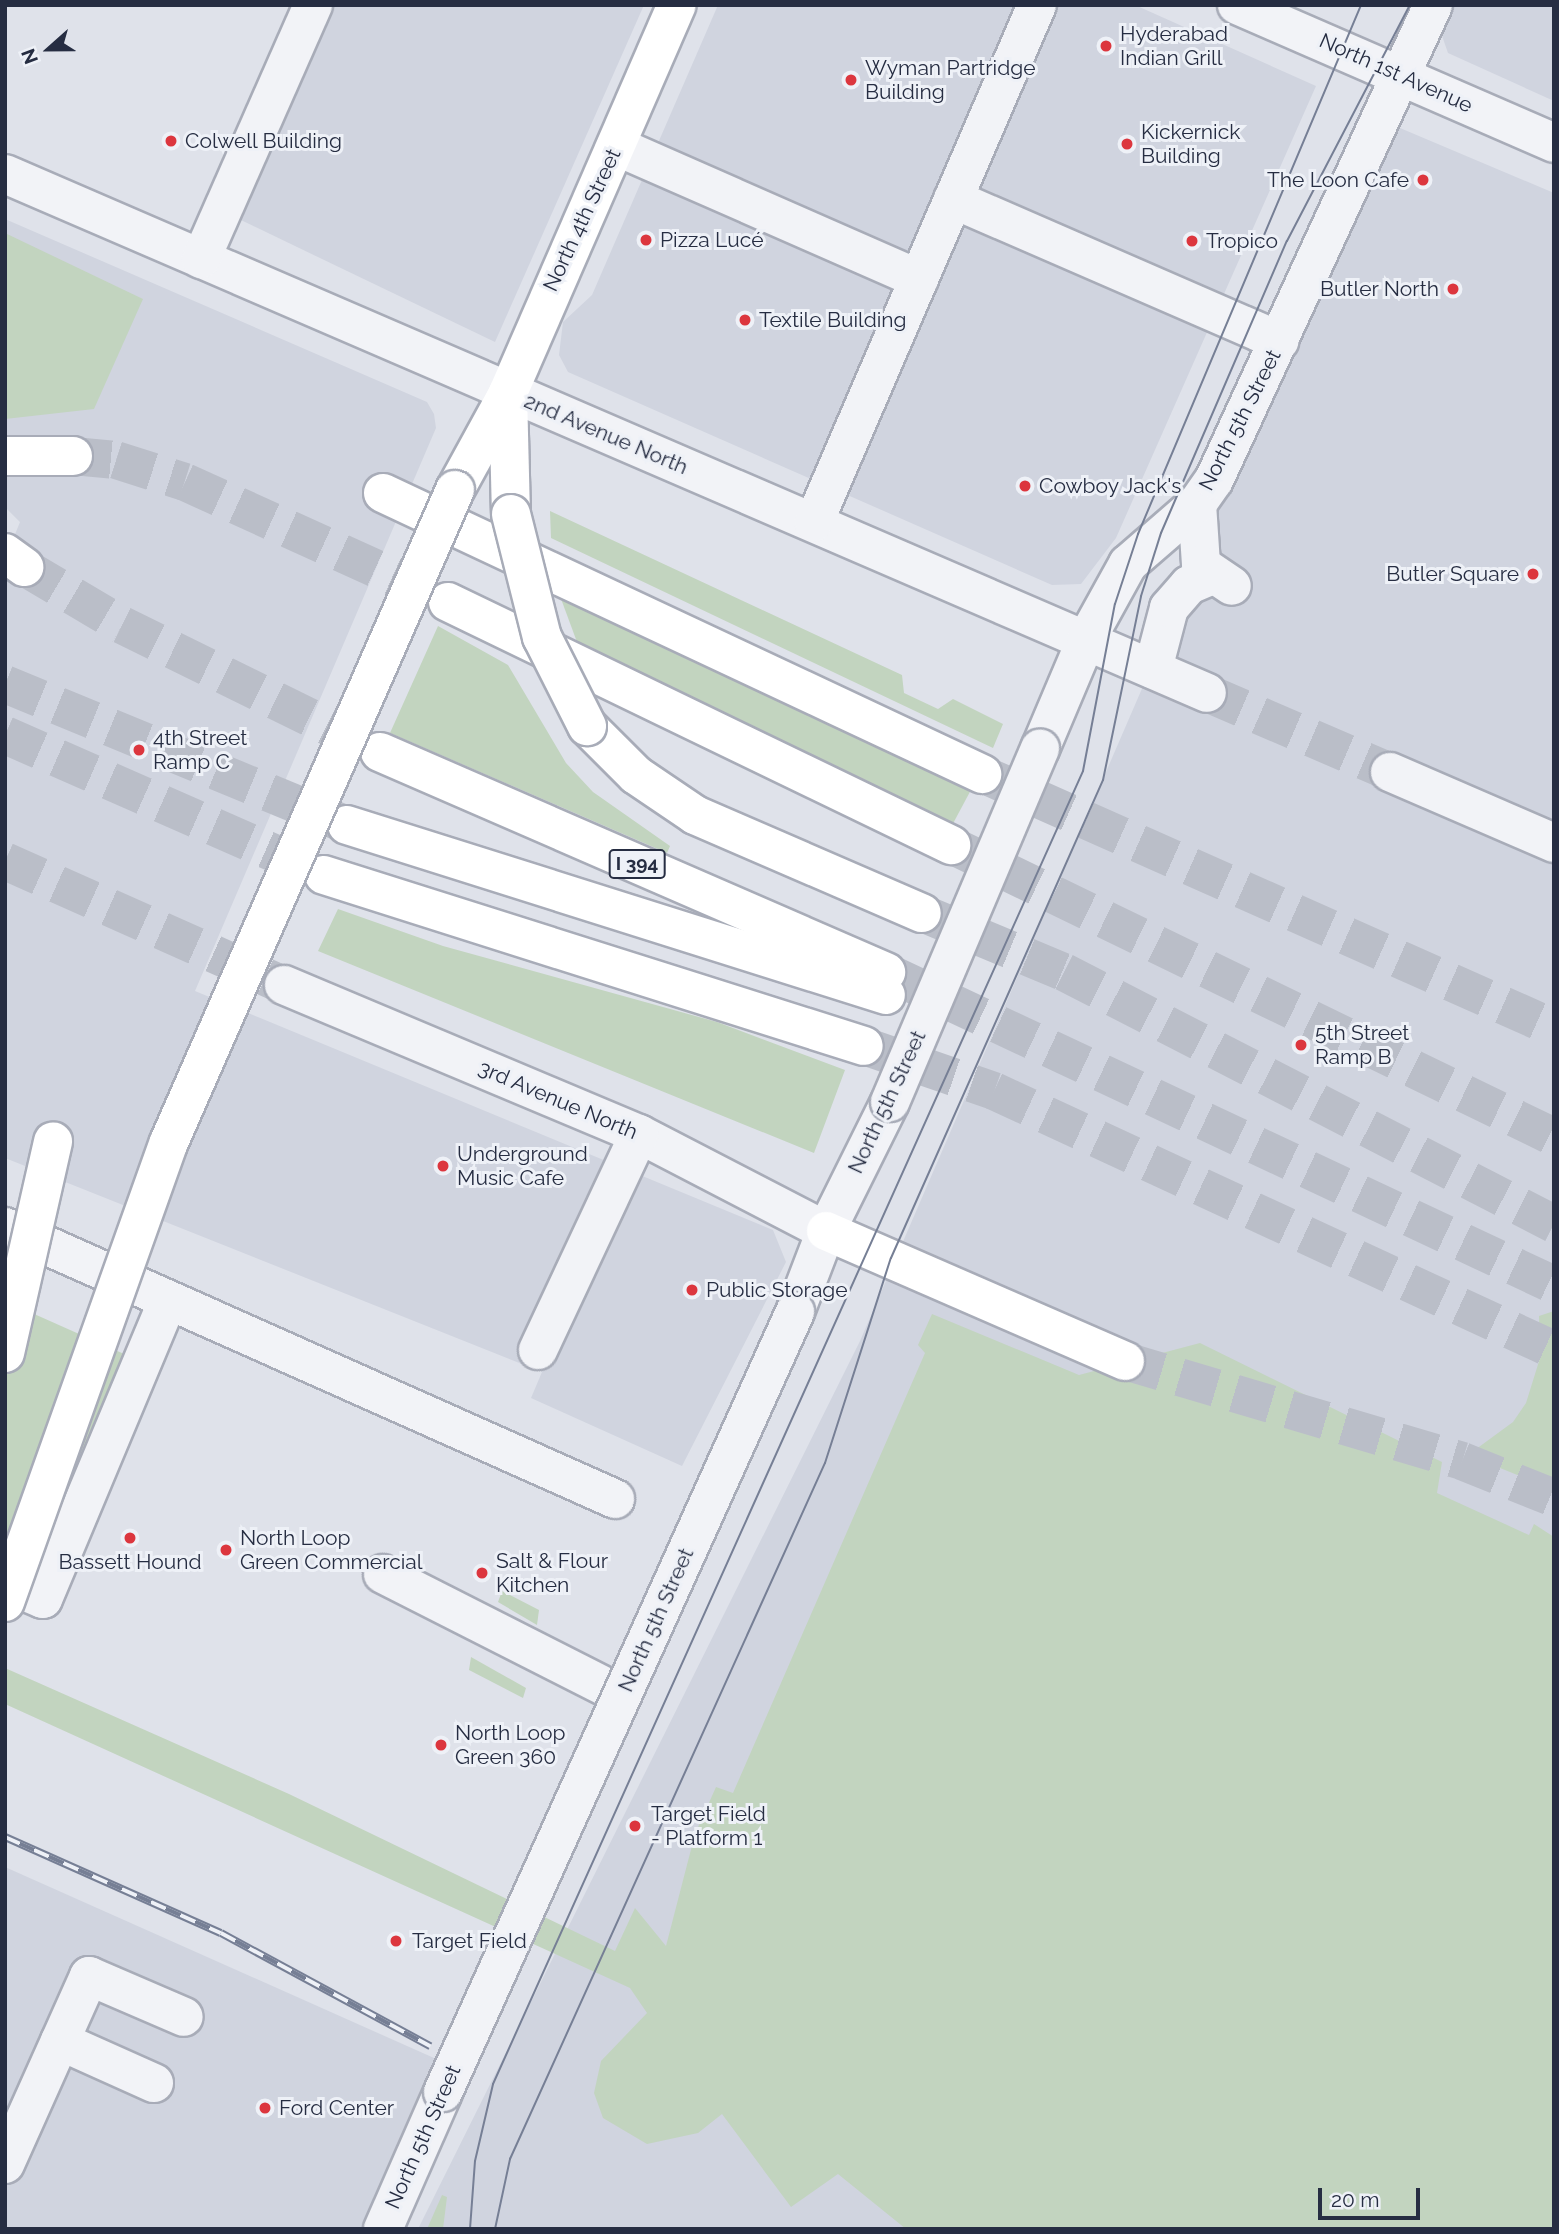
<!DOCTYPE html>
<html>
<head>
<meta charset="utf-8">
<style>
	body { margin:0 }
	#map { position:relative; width:1559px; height:2234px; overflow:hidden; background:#dfe2ea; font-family:Raleway,sans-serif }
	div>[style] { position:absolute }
	.built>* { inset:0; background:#d0d4df }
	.green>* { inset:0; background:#c2d4bf }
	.minor-tunnel>* { height:38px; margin-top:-19px; transform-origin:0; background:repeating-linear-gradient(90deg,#babec8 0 38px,transparent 0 57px) }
	.highway-tunnel>* { height:38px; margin-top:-19px; transform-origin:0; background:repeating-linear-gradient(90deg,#babec8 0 38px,transparent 0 57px) }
	.roads { filter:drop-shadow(2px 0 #a8acb8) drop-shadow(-2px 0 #a8acb8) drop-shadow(0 2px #a8acb8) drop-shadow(0 -2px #a8acb8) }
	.minor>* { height:38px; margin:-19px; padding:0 19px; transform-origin:19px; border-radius:19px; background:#f2f3f7 }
	.major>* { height:38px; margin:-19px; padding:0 19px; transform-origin:19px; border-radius:19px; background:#fff }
	.highway>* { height:38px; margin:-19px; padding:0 19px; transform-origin:19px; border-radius:19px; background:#fff }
	.tram>* { height:2px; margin:-1px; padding:0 1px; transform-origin:1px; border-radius:1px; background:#767f95 }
	.rail>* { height:8px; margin-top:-4px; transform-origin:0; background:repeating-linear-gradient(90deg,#eef1f7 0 16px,#767f95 0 32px); box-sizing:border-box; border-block:2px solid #767f95 }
	.bridges { filter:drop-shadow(2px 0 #a8acb8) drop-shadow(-2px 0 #a8acb8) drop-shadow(0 2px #a8acb8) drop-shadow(0 -2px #a8acb8) }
	.minor-bridge>* { height:38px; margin:-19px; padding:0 19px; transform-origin:19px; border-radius:19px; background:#f2f3f7 }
	.highway-bridge>* { height:38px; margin:-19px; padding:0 19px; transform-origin:19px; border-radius:19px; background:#fff }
	.dots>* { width:19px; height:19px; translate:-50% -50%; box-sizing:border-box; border:4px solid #eef1f7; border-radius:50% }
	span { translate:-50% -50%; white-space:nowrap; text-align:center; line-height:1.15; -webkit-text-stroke:6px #eef1f7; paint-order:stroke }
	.shield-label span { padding:2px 5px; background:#eef1f7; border:2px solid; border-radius:5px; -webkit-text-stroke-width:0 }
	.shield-label { font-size:19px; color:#262d42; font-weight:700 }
	.poi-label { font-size:21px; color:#262d42 }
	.left { translate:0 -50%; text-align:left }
	.right { translate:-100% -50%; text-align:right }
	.street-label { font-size:21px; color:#262d42 }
	.frame { position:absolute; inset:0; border:7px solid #262d42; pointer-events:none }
	.north { position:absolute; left:14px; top:14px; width:70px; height:70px; -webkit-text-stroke:5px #eef1f7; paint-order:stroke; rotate:249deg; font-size:19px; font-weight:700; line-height:28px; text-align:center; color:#262d42 }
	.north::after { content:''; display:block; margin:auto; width:24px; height:32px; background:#262d42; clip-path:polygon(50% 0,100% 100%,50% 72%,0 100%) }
	.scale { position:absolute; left:1318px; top:2188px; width:102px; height:32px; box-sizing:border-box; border:4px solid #262d42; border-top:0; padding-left:9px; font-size:21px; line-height:24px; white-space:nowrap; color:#262d42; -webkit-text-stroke:5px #eef1f7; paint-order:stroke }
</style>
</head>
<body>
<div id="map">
	<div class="built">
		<i style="clip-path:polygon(314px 5px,644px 5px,495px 342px,222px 211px)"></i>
		<i style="clip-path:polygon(718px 5px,1135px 5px,1316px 86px,1116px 538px,1081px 584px,1052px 585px,568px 372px,559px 355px,563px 322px,592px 295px)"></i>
		<i style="clip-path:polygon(1450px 5px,1554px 5px,1554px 101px,1448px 53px,1440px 30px)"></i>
		<i style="clip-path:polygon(1400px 128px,1554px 193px,1554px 2229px,418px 2229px,860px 1341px,1380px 138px)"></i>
		<i style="clip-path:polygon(5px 219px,427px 402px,434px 414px,436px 428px,195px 991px,773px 1230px,786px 1262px,682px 1466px,531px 1398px,542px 1372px,5px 1158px,5px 559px,20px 522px,5px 507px)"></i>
		<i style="clip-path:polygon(5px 1867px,461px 2070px,386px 2229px,5px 2229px)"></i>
	</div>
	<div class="green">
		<i style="clip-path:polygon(5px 233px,143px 299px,94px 409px,5px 419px)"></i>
		<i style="clip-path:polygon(550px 511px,902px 675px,904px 693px,938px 709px,953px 699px,1003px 724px,993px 748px,551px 538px)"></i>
		<i style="clip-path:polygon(557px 588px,972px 788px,949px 831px,584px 661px)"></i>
		<i style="clip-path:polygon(438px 626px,508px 665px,566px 763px,593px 792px,670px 846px,667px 853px,390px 733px)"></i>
		<i style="clip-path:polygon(338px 909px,443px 946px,717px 1022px,845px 1070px,814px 1153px,318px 951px)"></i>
		<i style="clip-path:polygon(5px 1301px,142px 1362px,43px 1599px,5px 1583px)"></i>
		<i style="clip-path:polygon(1554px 1311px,1554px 1490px,1468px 1455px,1513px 1422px,1526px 1403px,1540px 1358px,1539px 1316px)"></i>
		<i style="clip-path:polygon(932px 1314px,1079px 1375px,1200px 1343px,1442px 1462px,1437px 1493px,1529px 1535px,1534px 1524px,1554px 1537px,1554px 2229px,906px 2229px,838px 2174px,791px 2207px,722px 2114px,698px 2133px,647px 2144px,603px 2118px,594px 2093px,601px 2061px,647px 2013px,630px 1988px,5px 1704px,5px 1668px,289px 1794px,615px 1951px,635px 1908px,666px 1946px,695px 1834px,716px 1787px,733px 1793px,925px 1353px,918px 1345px)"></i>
		<i style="clip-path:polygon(502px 1591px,539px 1610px,537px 1625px,498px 1602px)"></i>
		<i style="clip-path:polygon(471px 1657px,526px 1688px,523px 1698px,469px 1670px)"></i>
		<i style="clip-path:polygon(442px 2195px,447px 2197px,443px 2229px,427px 2229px)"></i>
	</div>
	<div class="minor-tunnel">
		<i style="left:1207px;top:693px;width:199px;rotate:23.3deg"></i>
		<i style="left:5px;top:861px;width:305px;rotate:24deg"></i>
	</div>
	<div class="highway-tunnel">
		<i style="left:73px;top:456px;width:43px;rotate:5.3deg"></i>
		<i style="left:116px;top:460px;width:72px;rotate:17.7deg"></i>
		<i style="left:185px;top:482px;width:283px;rotate:24.4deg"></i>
		<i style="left:24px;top:567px;width:114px;rotate:30.6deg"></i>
		<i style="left:122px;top:625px;width:283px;rotate:26.2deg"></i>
		<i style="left:5px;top:684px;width:365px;rotate:22.4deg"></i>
		<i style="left:5px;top:735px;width:348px;rotate:23.7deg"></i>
		<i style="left:982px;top:774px;width:626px;rotate:23.94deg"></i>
		<i style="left:951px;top:845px;width:670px;rotate:25.84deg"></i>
		<i style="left:922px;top:913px;width:154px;rotate:22.6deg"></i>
		<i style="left:1064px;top:972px;width:551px;rotate:27.22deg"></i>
		<i style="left:895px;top:976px;width:728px;rotate:25.12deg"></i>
		<i style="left:864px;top:1046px;width:138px;rotate:19.1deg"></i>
		<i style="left:994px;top:1091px;width:617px;rotate:24.82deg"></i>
		<i style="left:1125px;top:1361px;width:352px;rotate:16.5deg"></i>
		<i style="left:1462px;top:1461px;width:99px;rotate:21.9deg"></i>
	</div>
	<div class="roads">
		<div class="minor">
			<i style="left:1237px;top:5px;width:346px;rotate:23.5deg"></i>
			<i style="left:616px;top:146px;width:331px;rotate:23.7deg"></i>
			<i style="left:5px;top:174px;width:1309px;rotate:23.35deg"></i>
			<i style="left:953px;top:199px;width:356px;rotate:23.5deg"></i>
			<i style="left:201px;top:259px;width:278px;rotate:-66.2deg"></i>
			<i style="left:1197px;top:504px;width:61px;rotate:86.2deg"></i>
			<i style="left:1201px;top:565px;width:37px;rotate:34deg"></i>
			<i style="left:814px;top:522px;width:563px;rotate:-66.67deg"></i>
			<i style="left:1153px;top:669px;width:63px;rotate:-75.3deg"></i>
			<i style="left:1169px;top:608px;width:30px;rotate:-49deg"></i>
			<i style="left:1189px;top:585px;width:23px;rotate:-23deg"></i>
			<i style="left:1040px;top:749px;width:118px;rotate:-67.1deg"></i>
			<i style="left:1086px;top:640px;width:87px;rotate:-61.1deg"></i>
			<i style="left:1128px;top:564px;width:91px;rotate:-41deg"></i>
			<i style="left:1197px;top:504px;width:29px;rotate:-55deg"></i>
			<i style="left:1214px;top:480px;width:523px;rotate:-65.25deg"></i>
			<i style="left:1390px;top:772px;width:179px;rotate:23.4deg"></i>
			<i style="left:284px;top:985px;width:385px;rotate:22.8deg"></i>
			<i style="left:639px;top:1134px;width:211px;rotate:27.4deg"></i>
			<i style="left:5px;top:1227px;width:668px;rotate:24.03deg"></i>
			<i style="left:795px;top:1312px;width:87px;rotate:-69.1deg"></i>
			<i style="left:826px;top:1231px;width:144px;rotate:-63.6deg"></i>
			<i style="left:538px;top:1350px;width:238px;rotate:-64.9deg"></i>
			<i style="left:383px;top:1574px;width:267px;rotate:26.9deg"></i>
			<i style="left:5px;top:1583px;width:41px;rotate:22.8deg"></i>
			<i style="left:43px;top:1599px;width:324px;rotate:-67.3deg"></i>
			<i style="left:60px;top:2041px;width:103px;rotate:24.1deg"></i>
			<i style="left:5px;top:2164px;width:206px;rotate:-65.9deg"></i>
			<i style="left:89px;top:1976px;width:103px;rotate:23.3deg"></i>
			<i style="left:383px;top:2229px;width:150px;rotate:-66.3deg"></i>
		</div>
		<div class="major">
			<i style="left:455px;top:490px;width:111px;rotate:-61.3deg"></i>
			<i style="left:508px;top:393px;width:423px;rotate:-66.5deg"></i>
		</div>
		<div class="highway">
			<i style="left:508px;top:393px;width:121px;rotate:88.6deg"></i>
			<i style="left:5px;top:456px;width:68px"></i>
			<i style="left:383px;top:493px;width:662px;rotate:25.13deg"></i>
			<i style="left:5px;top:553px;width:24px;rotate:36deg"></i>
			<i style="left:448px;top:602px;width:559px;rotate:25.79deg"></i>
			<i style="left:587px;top:726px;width:69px;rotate:45deg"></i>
			<i style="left:636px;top:775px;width:71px;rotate:34.1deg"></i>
			<i style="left:695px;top:815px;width:247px;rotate:23.4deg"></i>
			<i style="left:380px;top:752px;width:552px;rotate:23.5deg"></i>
			<i style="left:347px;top:825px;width:565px;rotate:17.51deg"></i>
			<i style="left:324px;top:875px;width:566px;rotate:17.57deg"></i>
			<i style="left:826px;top:1231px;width:326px;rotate:23.5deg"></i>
		</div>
	</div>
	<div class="tram">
		<i style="left:470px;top:2229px;width:68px;rotate:-85.8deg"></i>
		<i style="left:475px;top:2161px;width:79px;rotate:-76.8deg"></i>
		<i style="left:493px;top:2084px;width:1439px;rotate:-65.8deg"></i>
		<i style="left:1083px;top:771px;width:170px;rotate:-79.2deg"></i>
		<i style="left:1115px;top:604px;width:74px;rotate:-71.8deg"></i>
		<i style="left:1138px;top:534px;width:574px;rotate:-67.14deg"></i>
		<i style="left:495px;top:2229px;width:72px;rotate:-77.9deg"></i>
		<i style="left:510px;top:2159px;width:764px;rotate:-65.65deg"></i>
		<i style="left:825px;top:1463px;width:215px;rotate:-72.2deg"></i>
		<i style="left:891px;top:1258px;width:523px;rotate:-66.08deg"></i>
		<i style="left:1103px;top:780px;width:188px;rotate:-78.3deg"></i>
		<i style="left:1141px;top:596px;width:66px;rotate:-72.4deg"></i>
		<i style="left:1161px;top:533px;width:318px;rotate:-66.7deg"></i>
		<i style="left:1287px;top:241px;width:266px;rotate:-62.5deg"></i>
	</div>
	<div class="rail">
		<i style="left:5px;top:1837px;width:236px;rotate:24deg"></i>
		<i style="left:221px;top:1933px;width:238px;rotate:28.4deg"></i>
	</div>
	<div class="bridges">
		<div class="minor-bridge">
			<i style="left:890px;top:1102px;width:384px;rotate:-67deg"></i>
			<i style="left:443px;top:2092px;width:856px;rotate:-65.71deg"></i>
		</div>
		<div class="highway-bridge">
			<i style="left:511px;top:514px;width:127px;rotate:75.9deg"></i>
			<i style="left:542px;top:637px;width:100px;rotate:63.2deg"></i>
			<i style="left:5px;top:1353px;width:217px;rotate:-77.2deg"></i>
			<i style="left:5px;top:1602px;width:488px;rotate:-70.4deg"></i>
			<i style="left:169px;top:1142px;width:712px;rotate:-66.32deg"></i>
		</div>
	</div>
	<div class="dots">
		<i style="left:1106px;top:46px;background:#dc363e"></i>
		<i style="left:851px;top:80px;background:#dc363e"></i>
		<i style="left:171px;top:141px;background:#dc363e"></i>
		<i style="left:1127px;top:144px;background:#dc363e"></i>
		<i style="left:1423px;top:180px;background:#dc363e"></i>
		<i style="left:646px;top:240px;background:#dc363e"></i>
		<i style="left:1192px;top:241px;background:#dc363e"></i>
		<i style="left:1453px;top:289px;background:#dc363e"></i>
		<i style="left:745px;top:320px;background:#dc363e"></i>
		<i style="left:1025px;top:486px;background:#dc363e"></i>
		<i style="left:1533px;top:574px;background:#dc363e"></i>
		<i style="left:139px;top:750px;background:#dc363e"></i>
		<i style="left:1301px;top:1045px;background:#dc363e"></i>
		<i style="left:443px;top:1166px;background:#dc363e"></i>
		<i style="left:692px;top:1290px;background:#dc363e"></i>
		<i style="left:130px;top:1538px;background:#dc363e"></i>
		<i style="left:226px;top:1550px;background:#dc363e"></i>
		<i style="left:482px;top:1573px;background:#dc363e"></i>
		<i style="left:441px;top:1745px;background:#dc363e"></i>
		<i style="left:635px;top:1826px;background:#dc363e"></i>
		<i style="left:396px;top:1941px;background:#dc363e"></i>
		<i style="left:265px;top:2108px;background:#dc363e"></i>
	</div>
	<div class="shield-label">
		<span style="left:637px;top:864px">I 394</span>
	</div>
	<div class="poi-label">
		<span class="left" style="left:1120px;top:46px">Hyderabad<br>Indian Grill</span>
		<span class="left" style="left:865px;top:80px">Wyman Partridge<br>Building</span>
		<span class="left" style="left:1141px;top:144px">Kickernick<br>Building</span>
		<span class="left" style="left:185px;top:141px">Colwell Building</span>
		<span class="right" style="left:1409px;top:180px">The Loon Cafe</span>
		<span class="left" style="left:660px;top:240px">Pizza Lucé</span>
		<span class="left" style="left:1206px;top:241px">Tropico</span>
		<span class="right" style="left:1439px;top:289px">Butler North</span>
		<span class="left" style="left:759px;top:320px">Textile Building</span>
		<span class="left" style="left:1039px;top:486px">Cowboy Jack's</span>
		<span class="right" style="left:1519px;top:574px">Butler Square</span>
		<span class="left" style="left:153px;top:750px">4th Street<br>Ramp C</span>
		<span class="left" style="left:1315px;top:1045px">5th Street<br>Ramp B</span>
		<span class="left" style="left:457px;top:1166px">Underground<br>Music Cafe</span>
		<span class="left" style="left:706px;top:1290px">Public Storage</span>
		<span class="left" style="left:240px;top:1550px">North Loop<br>Green Commercial</span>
		<span class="left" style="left:496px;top:1573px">Salt &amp; Flour<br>Kitchen</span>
		<span style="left:130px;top:1562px">Bassett Hound</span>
		<span class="left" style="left:455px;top:1745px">North Loop<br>Green 360</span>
		<span class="left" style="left:651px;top:1826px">Target Field<br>- Platform 1</span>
		<span class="left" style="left:412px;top:1941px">Target Field</span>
		<span class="left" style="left:279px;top:2108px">Ford Center</span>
	</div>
	<div class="street-label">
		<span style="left:1396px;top:73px;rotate:24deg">North 1st Avenue</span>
		<span style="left:582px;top:220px;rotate:-65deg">North 4th Street</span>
		<span style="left:1240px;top:420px;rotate:-63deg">North 5th Street</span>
		<span style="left:606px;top:434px;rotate:23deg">2nd Avenue North</span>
		<span style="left:558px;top:1100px;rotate:23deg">3rd Avenue North</span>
		<span style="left:887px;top:1102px;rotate:-65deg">North 5th Street</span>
		<span style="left:656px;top:1620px;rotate:-66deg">North 5th Street</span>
		<span style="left:423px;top:2137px;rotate:-66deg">North 5th Street</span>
	</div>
	<div class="frame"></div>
	<div class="north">N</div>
	<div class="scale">20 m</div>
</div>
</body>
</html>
